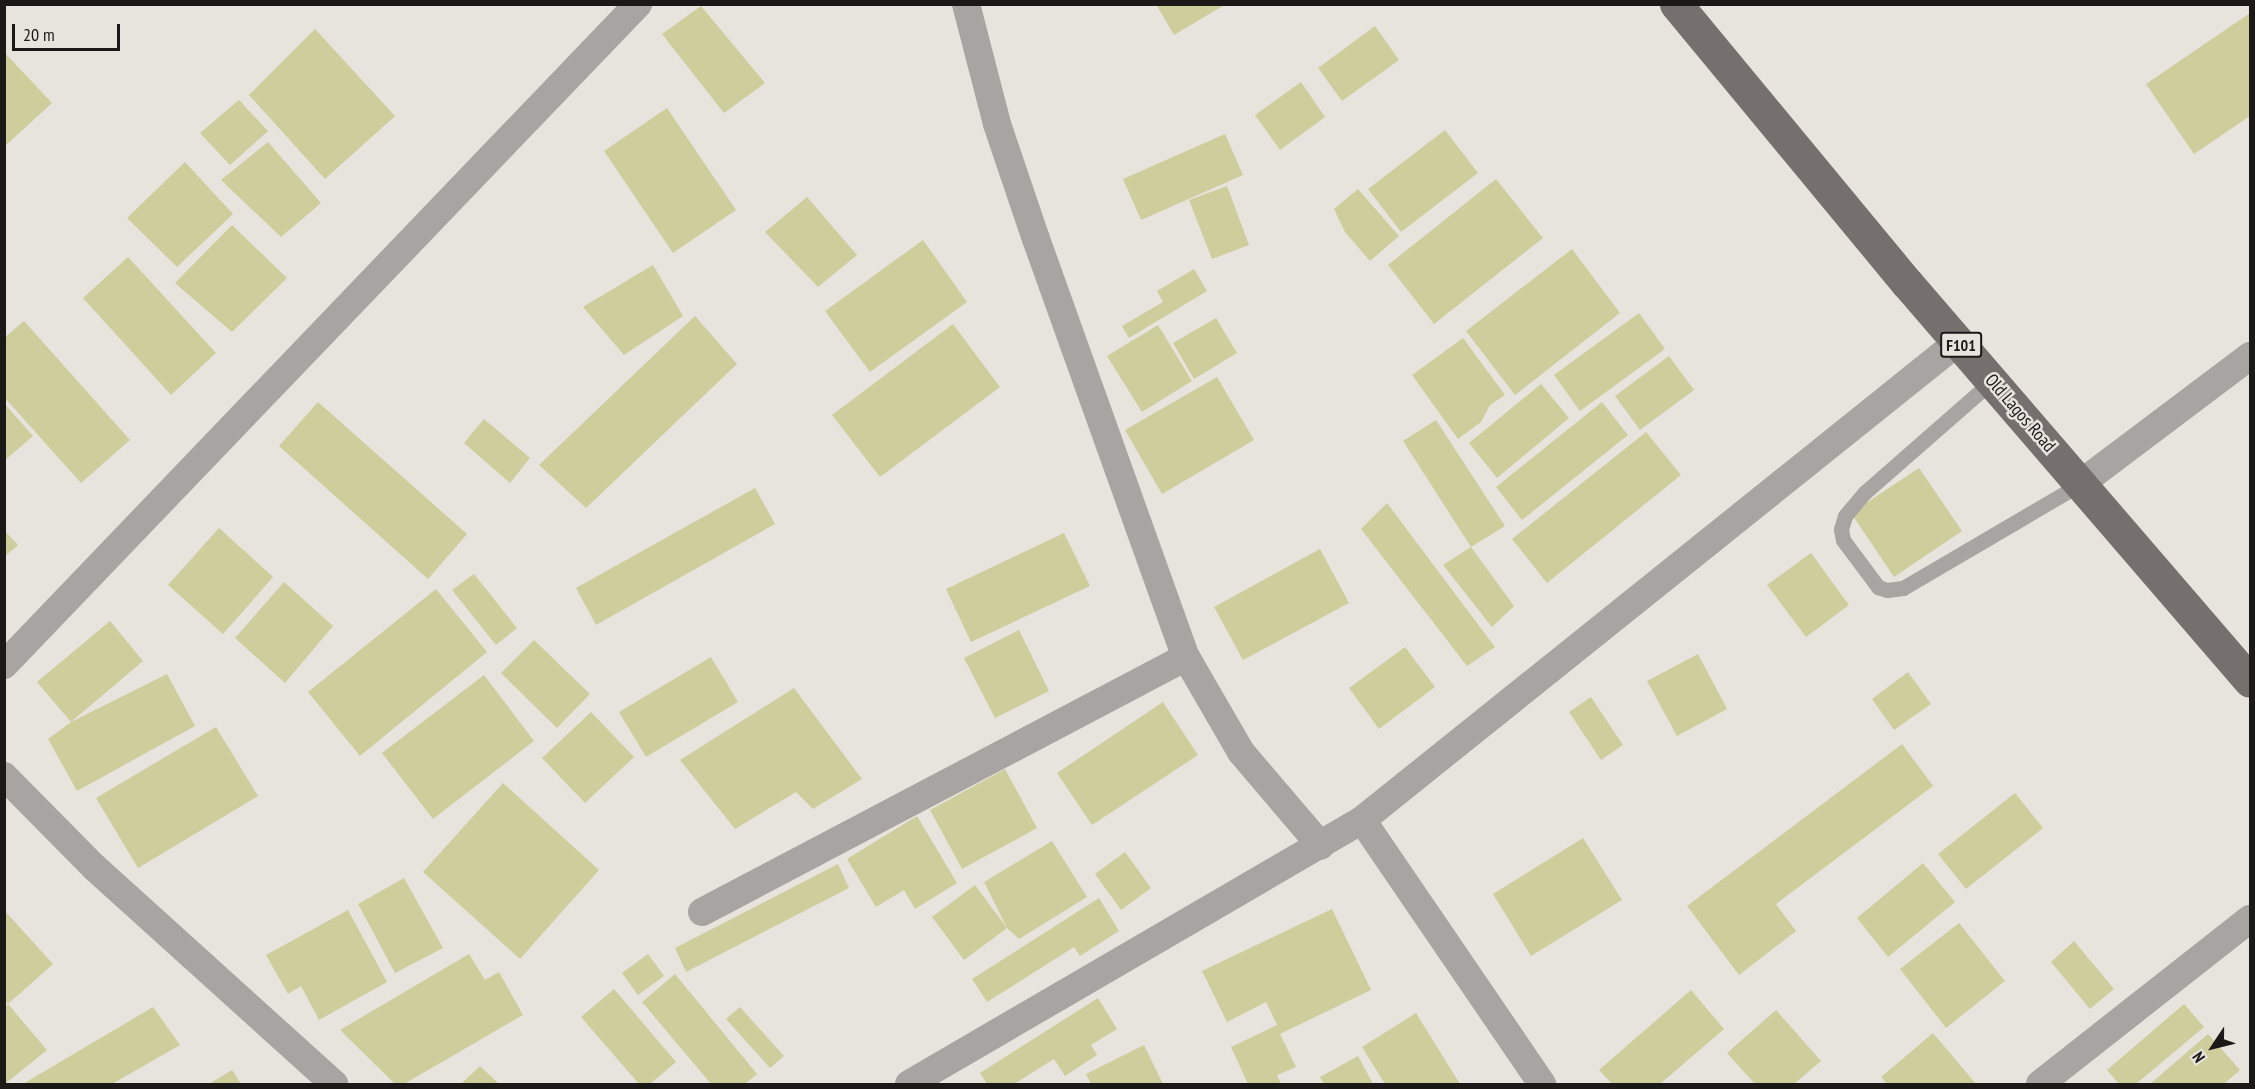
<!DOCTYPE html>
<html>
<head>
<meta charset="utf-8">
<style>
	body { margin:0 }
	#map { position:relative; width:2255px; height:1089px; overflow:hidden; background:#e7e3dd; font-family:"PT Sans Narrow",sans-serif }
	div>[style] { position:absolute }
	.building>* { inset:0; background:#cece9d }
	.service>* { height:15px; margin:-7.5px; padding:0 7.5px; transform-origin:7.5px; border-radius:7.5px; background:#a7a4a2 }
	.minor>* { height:28px; margin:-14px; padding:0 14px; transform-origin:14px; border-radius:14px; background:#a7a4a2 }
	.primary>* { height:33px; margin:-16.5px; padding:0 16.5px; transform-origin:16.5px; border-radius:16.5px; background:#756f6d }
	span { translate:-50% -50%; white-space:nowrap; text-align:center; line-height:1.15; -webkit-text-stroke:5px #e7e3dd; paint-order:stroke }
	.shield-label span { padding:2px 4px; background:#e7e3dd; border:2px solid; border-radius:4px; -webkit-text-stroke-width:0 }
	.shield-label { font-size:16px; color:#1b1917; font-weight:700 }
	.street-label { font-size:18px; color:#1b1917 }
	.frame { position:absolute; inset:0; border:6px solid #1b1917; pointer-events:none }
	.north { position:absolute; left:2183px; top:1017px; width:60px; height:60px; -webkit-text-stroke:4px #e7e3dd; paint-order:stroke; rotate:235deg; font-size:16px; font-weight:700; line-height:24px; text-align:center; color:#1b1917 }
	.north::after { content:''; display:block; margin:auto; width:21px; height:27px; background:#1b1917; clip-path:polygon(50% 0,100% 100%,50% 72%,0 100%) }
	.scale { position:absolute; left:12px; top:24px; width:108px; height:27px; box-sizing:border-box; border:3px solid #1b1917; border-top:0; padding-left:8px; font-size:18px; line-height:21px; white-space:nowrap; color:#1b1917; -webkit-text-stroke:4px #e7e3dd; paint-order:stroke }
</style>
</head>
<body>
<div id="map">
	<div class="building">
		<i style="clip-path:polygon(1156px 4px,1226px 4px,1174px 35px)"></i>
		<i style="clip-path:polygon(701px 6px,765px 83px,724px 113px,662px 34px)"></i>
		<i style="clip-path:polygon(2250px 13px,2250px 116px,2194px 154px,2146px 84px)"></i>
		<i style="clip-path:polygon(1375px 26px,1399px 60px,1342px 101px,1318px 68px)"></i>
		<i style="clip-path:polygon(315px 29px,395px 116px,325px 179px,249px 95px)"></i>
		<i style="clip-path:polygon(4px 52px,52px 103px,4px 147px)"></i>
		<i style="clip-path:polygon(1301px 82px,1325px 117px,1280px 150px,1255px 115px)"></i>
		<i style="clip-path:polygon(239px 100px,268px 131px,230px 165px,200px 133px)"></i>
		<i style="clip-path:polygon(667px 108px,736px 210px,673px 253px,604px 151px)"></i>
		<i style="clip-path:polygon(1445px 130px,1478px 173px,1401px 232px,1368px 189px)"></i>
		<i style="clip-path:polygon(1225px 134px,1243px 175px,1141px 220px,1123px 179px)"></i>
		<i style="clip-path:polygon(268px 142px,321px 203px,281px 237px,221px 180px)"></i>
		<i style="clip-path:polygon(185px 162px,233px 214px,177px 267px,127px 218px)"></i>
		<i style="clip-path:polygon(1496px 179px,1543px 238px,1434px 324px,1388px 265px)"></i>
		<i style="clip-path:polygon(1227px 186px,1249px 245px,1212px 259px,1189px 200px)"></i>
		<i style="clip-path:polygon(1358px 189px,1399px 236px,1370px 261px,1345px 232px,1334px 209px)"></i>
		<i style="clip-path:polygon(807px 197px,857px 255px,818px 287px,765px 232px)"></i>
		<i style="clip-path:polygon(232px 225px,287px 278px,232px 332px,175px 283px)"></i>
		<i style="clip-path:polygon(923px 240px,967px 302px,870px 372px,825px 311px)"></i>
		<i style="clip-path:polygon(1572px 249px,1620px 313px,1515px 395px,1466px 331px)"></i>
		<i style="clip-path:polygon(128px 257px,216px 353px,171px 395px,83px 298px)"></i>
		<i style="clip-path:polygon(653px 265px,683px 316px,624px 355px,583px 307px)"></i>
		<i style="clip-path:polygon(1194px 269px,1207px 291px,1129px 338px,1122px 326px,1163px 302px,1157px 291px)"></i>
		<i style="clip-path:polygon(1639px 313px,1665px 349px,1580px 411px,1554px 375px)"></i>
		<i style="clip-path:polygon(695px 316px,737px 364px,586px 508px,539px 465px)"></i>
		<i style="clip-path:polygon(1216px 318px,1237px 353px,1194px 379px,1173px 343px)"></i>
		<i style="clip-path:polygon(24px 321px,130px 440px,81px 483px,4px 397px,4px 338px)"></i>
		<i style="clip-path:polygon(953px 324px,1000px 387px,880px 477px,832px 415px)"></i>
		<i style="clip-path:polygon(1158px 325px,1192px 381px,1142px 412px,1107px 356px)"></i>
		<i style="clip-path:polygon(1463px 338px,1505px 395px,1490px 405px,1481px 422px,1458px 439px,1412px 375px)"></i>
		<i style="clip-path:polygon(1669px 356px,1694px 390px,1640px 430px,1615px 396px)"></i>
		<i style="clip-path:polygon(1217px 377px,1254px 440px,1162px 494px,1125px 430px)"></i>
		<i style="clip-path:polygon(1541px 384px,1569px 418px,1497px 478px,1469px 443px)"></i>
		<i style="clip-path:polygon(318px 402px,467px 534px,428px 579px,279px 446px)"></i>
		<i style="clip-path:polygon(1602px 402px,1628px 435px,1522px 520px,1496px 487px)"></i>
		<i style="clip-path:polygon(4px 403px,33px 436px,4px 461px)"></i>
		<i style="clip-path:polygon(484px 419px,530px 458px,510px 483px,464px 443px)"></i>
		<i style="clip-path:polygon(1436px 420px,1505px 526px,1471px 547px,1403px 441px)"></i>
		<i style="clip-path:polygon(1646px 432px,1681px 475px,1547px 583px,1512px 539px)"></i>
		<i style="clip-path:polygon(1919px 468px,1962px 531px,1894px 577px,1851px 513px)"></i>
		<i style="clip-path:polygon(755px 488px,775px 524px,596px 625px,576px 588px)"></i>
		<i style="clip-path:polygon(1387px 503px,1495px 647px,1467px 666px,1361px 529px)"></i>
		<i style="clip-path:polygon(219px 528px,273px 577px,223px 634px,168px 585px)"></i>
		<i style="clip-path:polygon(4px 530px,18px 545px,4px 557px)"></i>
		<i style="clip-path:polygon(1064px 533px,1090px 586px,971px 642px,946px 589px)"></i>
		<i style="clip-path:polygon(1471px 547px,1514px 606px,1492px 627px,1443px 565px)"></i>
		<i style="clip-path:polygon(1320px 549px,1349px 603px,1243px 660px,1214px 607px)"></i>
		<i style="clip-path:polygon(1811px 553px,1849px 605px,1806px 637px,1767px 585px)"></i>
		<i style="clip-path:polygon(474px 574px,517px 628px,496px 645px,452px 590px)"></i>
		<i style="clip-path:polygon(284px 582px,333px 626px,285px 683px,235px 638px)"></i>
		<i style="clip-path:polygon(436px 589px,487px 652px,360px 756px,308px 692px)"></i>
		<i style="clip-path:polygon(110px 621px,143px 661px,71px 722px,37px 682px)"></i>
		<i style="clip-path:polygon(1019px 630px,1049px 691px,995px 718px,964px 658px)"></i>
		<i style="clip-path:polygon(534px 640px,590px 694px,557px 728px,501px 673px)"></i>
		<i style="clip-path:polygon(1405px 647px,1435px 687px,1379px 729px,1349px 688px)"></i>
		<i style="clip-path:polygon(1698px 654px,1727px 709px,1677px 736px,1647px 681px)"></i>
		<i style="clip-path:polygon(711px 657px,738px 702px,646px 757px,619px 712px)"></i>
		<i style="clip-path:polygon(1908px 672px,1931px 704px,1894px 730px,1872px 699px)"></i>
		<i style="clip-path:polygon(167px 674px,195px 726px,77px 791px,48px 739px,71px 722px)"></i>
		<i style="clip-path:polygon(484px 675px,534px 741px,433px 819px,382px 753px)"></i>
		<i style="clip-path:polygon(794px 688px,862px 779px,813px 809px,796px 792px,735px 829px,680px 760px)"></i>
		<i style="clip-path:polygon(1591px 697px,1623px 745px,1601px 760px,1569px 712px)"></i>
		<i style="clip-path:polygon(1163px 702px,1198px 755px,1092px 825px,1057px 773px)"></i>
		<i style="clip-path:polygon(591px 712px,634px 757px,585px 803px,542px 758px)"></i>
		<i style="clip-path:polygon(216px 727px,258px 796px,138px 868px,96px 798px)"></i>
		<i style="clip-path:polygon(1902px 744px,1933px 786px,1776px 904px,1796px 931px,1739px 975px,1687px 906px)"></i>
		<i style="clip-path:polygon(1005px 769px,1037px 828px,962px 869px,930px 810px)"></i>
		<i style="clip-path:polygon(503px 783px,599px 870px,520px 959px,423px 872px)"></i>
		<i style="clip-path:polygon(2015px 793px,2043px 828px,1966px 889px,1938px 854px)"></i>
		<i style="clip-path:polygon(917px 816px,957px 883px,915px 909px,904px 890px,876px 907px,847px 859px)"></i>
		<i style="clip-path:polygon(1583px 838px,1622px 900px,1531px 956px,1493px 894px)"></i>
		<i style="clip-path:polygon(1052px 841px,1087px 897px,1019px 939px,1007px 928px,984px 882px)"></i>
		<i style="clip-path:polygon(1125px 852px,1151px 888px,1121px 910px,1095px 874px)"></i>
		<i style="clip-path:polygon(1923px 863px,1955px 902px,1888px 957px,1857px 918px)"></i>
		<i style="clip-path:polygon(838px 864px,849px 888px,686px 972px,675px 948px)"></i>
		<i style="clip-path:polygon(404px 878px,443px 948px,395px 973px,358px 904px)"></i>
		<i style="clip-path:polygon(975px 885px,1007px 928px,964px 960px,932px 917px)"></i>
		<i style="clip-path:polygon(1099px 898px,1119px 931px,1080px 956px,1074px 947px,987px 1002px,972px 979px)"></i>
		<i style="clip-path:polygon(1332px 909px,1371px 990px,1280px 1034px,1296px 1067px,1277px 1075px,1281px 1084px,1248px 1084px,1231px 1047px,1277px 1025px,1266px 1002px,1227px 1022px,1202px 971px)"></i>
		<i style="clip-path:polygon(4px 910px,53px 964px,8px 1004px,4px 1001px)"></i>
		<i style="clip-path:polygon(348px 910px,387px 982px,319px 1020px,301px 986px,288px 994px,266px 955px)"></i>
		<i style="clip-path:polygon(1959px 923px,2005px 981px,1946px 1028px,1900px 969px)"></i>
		<i style="clip-path:polygon(2074px 941px,2114px 989px,2090px 1009px,2051px 962px)"></i>
		<i style="clip-path:polygon(469px 954px,485px 980px,499px 972px,523px 1015px,404px 1084px,395px 1084px,340px 1030px)"></i>
		<i style="clip-path:polygon(648px 954px,664px 976px,638px 995px,622px 973px)"></i>
		<i style="clip-path:polygon(675px 974px,757px 1074px,745px 1084px,711px 1084px,642px 1002px)"></i>
		<i style="clip-path:polygon(614px 989px,676px 1062px,650px 1084px,639px 1084px,581px 1017px)"></i>
		<i style="clip-path:polygon(1691px 990px,1724px 1029px,1660px 1084px,1612px 1084px,1599px 1070px)"></i>
		<i style="clip-path:polygon(1098px 998px,1117px 1029px,1091px 1045px,1097px 1055px,1065px 1076px,1054px 1059px,1014px 1084px,987px 1084px,980px 1073px)"></i>
		<i style="clip-path:polygon(8px 1004px,47px 1050px,5px 1084px,5px 1008px)"></i>
		<i style="clip-path:polygon(2184px 1004px,2204px 1027px,2136px 1084px,2119px 1084px,2107px 1070px)"></i>
		<i style="clip-path:polygon(153px 1007px,180px 1045px,112px 1084px,23px 1084px)"></i>
		<i style="clip-path:polygon(740px 1007px,784px 1056px,770px 1068px,726px 1019px)"></i>
		<i style="clip-path:polygon(1776px 1010px,1821px 1061px,1794px 1084px,1755px 1084px,1727px 1053px)"></i>
		<i style="clip-path:polygon(1416px 1013px,1460px 1084px,1385px 1084px,1362px 1047px)"></i>
		<i style="clip-path:polygon(1933px 1033px,1976px 1084px,1887px 1084px,1881px 1077px)"></i>
		<i style="clip-path:polygon(2208px 1034px,2240px 1070px,2224px 1084px,2150px 1084px)"></i>
		<i style="clip-path:polygon(1144px 1045px,1163px 1084px,1091px 1084px,1086px 1074px)"></i>
		<i style="clip-path:polygon(1358px 1056px,1373px 1084px,1324px 1084px,1320px 1077px)"></i>
		<i style="clip-path:polygon(480px 1066px,499px 1084px,461px 1084px)"></i>
		<i style="clip-path:polygon(232px 1070px,241px 1084px,209px 1084px)"></i>
	</div>
	<div class="service">
		<i style="left:1992px;top:381px;width:169px;rotate:138.8deg"></i>
		<i style="left:1865px;top:492px;width:31px;rotate:130deg"></i>
		<i style="left:1845px;top:516px;width:14px;rotate:107deg"></i>
		<i style="left:1841px;top:529px;width:11px;rotate:80deg"></i>
		<i style="left:1843px;top:540px;width:59px;rotate:53.3deg"></i>
		<i style="left:1878px;top:587px;width:9px;rotate:18deg"></i>
		<i style="left:1887px;top:590px;width:16px;rotate:-7deg"></i>
		<i style="left:1903px;top:588px;width:205px;rotate:-30.4deg"></i>
	</div>
	<div class="minor">
		<i style="left:966px;top:4px;width:124px;rotate:75.5deg"></i>
		<i style="left:997px;top:124px;width:121px;rotate:71.3deg"></i>
		<i style="left:1036px;top:239px;width:444px;rotate:70.3deg"></i>
		<i style="left:1186px;top:657px;width:110px;rotate:59.9deg"></i>
		<i style="left:1241px;top:752px;width:123px;rotate:49.6deg"></i>
		<i style="left:2080px;top:484px;width:213px;rotate:-37deg"></i>
		<i style="left:4px;top:665px;width:916px;rotate:-46.19deg"></i>
		<i style="left:4px;top:776px;width:128px;rotate:45.3deg"></i>
		<i style="left:94px;top:867px;width:324px;rotate:42.1deg"></i>
		<i style="left:1362px;top:820px;width:320px;rotate:55.7deg"></i>
		<i style="left:702px;top:912px;width:547px;rotate:-27.78deg"></i>
		<i style="left:909px;top:1084px;width:524px;rotate:-30.23deg"></i>
		<i style="left:1362px;top:820px;width:764px;rotate:-38.73deg"></i>
		<i style="left:2040px;top:1084px;width:267px;rotate:-38.2deg"></i>
	</div>
	<div class="primary">
		<i style="left:1676px;top:4px;width:362px;rotate:50.4deg"></i>
		<i style="left:1907px;top:283px;width:525px;rotate:49.24deg"></i>
	</div>
	<div class="shield-label">
		<span style="left:1961px;top:345px">F101</span>
	</div>
	<div class="street-label">
		<span style="left:2020px;top:413px;rotate:49deg">Old Lagos Road</span>
	</div>
	<div class="frame"></div>
	<div class="north">N</div>
	<div class="scale">20 m</div>
</div>
</body>
</html>
